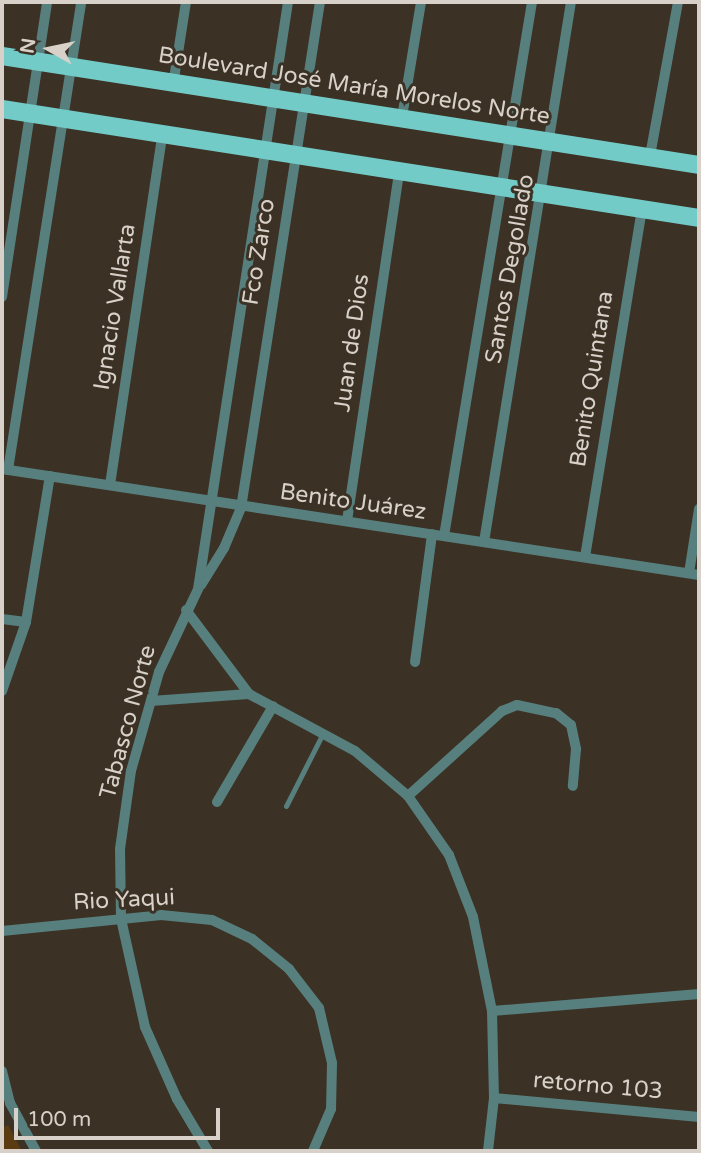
<!DOCTYPE html>
<html>
<head>
<meta charset="utf-8">
<style>
	body { margin:0 }
	#map { position:relative; width:701px; height:1153px; overflow:hidden; background:#3b3124; font-family:"Varela Round",sans-serif }
	div>[style] { position:absolute }
	.green>* { inset:0; background:#5b3c12 }
	.service>* { height:5px; margin:-2.5px; padding:0 2.5px; transform-origin:2.5px; border-radius:2.5px; background:#577f7e }
	.minor>* { height:10px; margin:-5px; padding:0 5px; transform-origin:5px; border-radius:5px; background:#577f7e }
	.primary>* { height:18px; margin:-9px; padding:0 9px; transform-origin:9px; border-radius:9px; background:#73cbc8 }
	span { translate:-50% -50%; white-space:nowrap; text-align:center; line-height:1.15; -webkit-text-stroke:6px #3b3124; paint-order:stroke }
	.street-label { font-size:23px; color:#d8d1c9 }
	.frame { position:absolute; inset:0; border:4px solid #d8d1c9; pointer-events:none }
	.north { position:absolute; left:14px; top:14px; width:70px; height:70px; -webkit-text-stroke:5px #3b3124; paint-order:stroke; rotate:279deg; font-size:19px; font-weight:700; line-height:28px; text-align:center; color:#d8d1c9 }
	.north::after { content:''; display:block; margin:auto; width:24px; height:32px; background:#d8d1c9; clip-path:polygon(50% 0,100% 100%,50% 72%,0 100%) }
	.scale { position:absolute; left:14px; top:1108px; width:206px; height:32px; box-sizing:border-box; border:4px solid #d8d1c9; border-top:0; padding-left:9px; font-size:21px; line-height:24px; white-space:nowrap; color:#d8d1c9; -webkit-text-stroke:5px #3b3124; paint-order:stroke }
</style>
</head>
<body>
<div id="map">
	<div class="green">
		<i style="clip-path:polygon(8px 1125px,22px 1151px,2px 1151px,2px 1128px)"></i>
	</div>
	<div class="service">
		<i style="left:286px;top:806px;width:82px;rotate:-63.1deg"></i>
	</div>
	<div class="minor">
		<i style="left:173px;top:85px;width:84px;rotate:-81.1deg"></i>
		<i style="left:402px;top:117px;width:117px;rotate:-80.6deg"></i>
		<i style="left:650px;top:156px;width:157px;rotate:-79.7deg"></i>
		<i style="left:2px;top:297px;width:298px;rotate:-81.3deg"></i>
		<i style="left:2px;top:469px;width:705px;rotate:8.65deg"></i>
		<i style="left:8px;top:470px;width:474px;rotate:-81.1deg"></i>
		<i style="left:110px;top:485px;width:353px;rotate:-81.5deg"></i>
		<i style="left:347px;top:521px;width:354px;rotate:-81.5deg"></i>
		<i style="left:444px;top:536px;width:541px;rotate:-80.64deg"></i>
		<i style="left:484px;top:542px;width:547px;rotate:-80.85deg"></i>
		<i style="left:585px;top:557px;width:354px;rotate:-80.7deg"></i>
		<i style="left:689px;top:573px;width:65px;rotate:-81.1deg"></i>
		<i style="left:201px;top:585px;width:44px;rotate:-58.1deg"></i>
		<i style="left:224px;top:548px;width:43px;rotate:-67deg"></i>
		<i style="left:241px;top:508px;width:512px;rotate:-81.13deg"></i>
		<i style="left:186px;top:610px;width:105px;rotate:53.1deg"></i>
		<i style="left:249px;top:694px;width:120px;rotate:28.3deg"></i>
		<i style="left:355px;top:751px;width:70px;rotate:40.3deg"></i>
		<i style="left:408px;top:796px;width:72px;rotate:55.2deg"></i>
		<i style="left:449px;top:855px;width:66px;rotate:68.8deg"></i>
		<i style="left:473px;top:917px;width:96px;rotate:78.6deg"></i>
		<i style="left:492px;top:1011px;width:87px;rotate:88.7deg"></i>
		<i style="left:494px;top:1098px;width:53px;rotate:96.5deg"></i>
		<i style="left:2px;top:619px;width:24px;rotate:7deg"></i>
		<i style="left:415px;top:662px;width:129px;rotate:-82.4deg"></i>
		<i style="left:2px;top:691px;width:73px;rotate:-70.8deg"></i>
		<i style="left:26px;top:622px;width:148px;rotate:-80.7deg"></i>
		<i style="left:151px;top:701px;width:98px;rotate:-4.1deg"></i>
		<i style="left:408px;top:796px;width:127px;rotate:-42.1deg"></i>
		<i style="left:502px;top:711px;width:16px;rotate:-22deg"></i>
		<i style="left:517px;top:705px;width:40px;rotate:12deg"></i>
		<i style="left:556px;top:713px;width:19px;rotate:39deg"></i>
		<i style="left:571px;top:725px;width:25px;rotate:78deg"></i>
		<i style="left:576px;top:749px;width:37px;rotate:95deg"></i>
		<i style="left:217px;top:802px;width:111px;rotate:-59.7deg"></i>
		<i style="left:2px;top:931px;width:160px;rotate:-5.7deg"></i>
		<i style="left:161px;top:915px;width:51px;rotate:5.6deg"></i>
		<i style="left:212px;top:920px;width:44px;rotate:25.4deg"></i>
		<i style="left:252px;top:939px;width:48px;rotate:39deg"></i>
		<i style="left:289px;top:969px;width:49px;rotate:52.4deg"></i>
		<i style="left:319px;top:1008px;width:57px;rotate:76.7deg"></i>
		<i style="left:332px;top:1063px;width:46px;rotate:91.2deg"></i>
		<i style="left:331px;top:1109px;width:46px;rotate:113.2deg"></i>
		<i style="left:492px;top:1011px;width:208px;rotate:-4.7deg"></i>
		<i style="left:2px;top:1071px;width:33px;rotate:76deg"></i>
		<i style="left:10px;top:1103px;width:55px;rotate:61.6deg"></i>
		<i style="left:494px;top:1098px;width:206px;rotate:5.3deg"></i>
		<i style="left:208px;top:1151px;width:61px;rotate:-120.8deg"></i>
		<i style="left:177px;top:1099px;width:79px;rotate:-114deg"></i>
		<i style="left:145px;top:1027px;width:111px;rotate:-102.5deg"></i>
		<i style="left:121px;top:919px;width:70px;rotate:-90.8deg"></i>
		<i style="left:120px;top:849px;width:79px;rotate:-82deg"></i>
		<i style="left:131px;top:771px;width:103px;rotate:-74.2deg"></i>
		<i style="left:159px;top:672px;width:92px;rotate:-64.8deg"></i>
		<i style="left:198px;top:589px;width:594px;rotate:-81.28deg"></i>
	</div>
	<div class="primary">
		<i style="left:2px;top:56px;width:705px;rotate:8.89deg"></i>
		<i style="left:2px;top:109px;width:705px;rotate:8.89deg"></i>
	</div>
	<div class="street-label">
		<span style="left:354px;top:86px;rotate:9deg">Boulevard José María Morelos Norte</span>
		<span style="left:259px;top:252px;rotate:-81deg">Fco Zarco</span>
		<span style="left:510px;top:269px;rotate:-80deg">Santos Degollado</span>
		<span style="left:115px;top:307px;rotate:-81deg">Ignacio Vallarta</span>
		<span style="left:352px;top:343px;rotate:-82deg">Juan de Dios</span>
		<span style="left:592px;top:379px;rotate:-81deg">Benito Quintana</span>
		<span style="left:353px;top:502px;rotate:8deg">Benito Juárez</span>
		<span style="left:128px;top:722px;rotate:-75deg">Tabasco Norte</span>
		<span style="left:124px;top:900px;rotate:-3deg">Rio Yaqui</span>
		<span style="left:598px;top:1086px;rotate:5deg">retorno 103</span>
	</div>
	<div class="frame"></div>
	<div class="north">N</div>
	<div class="scale">100 m</div>
</div>
</body>
</html>
